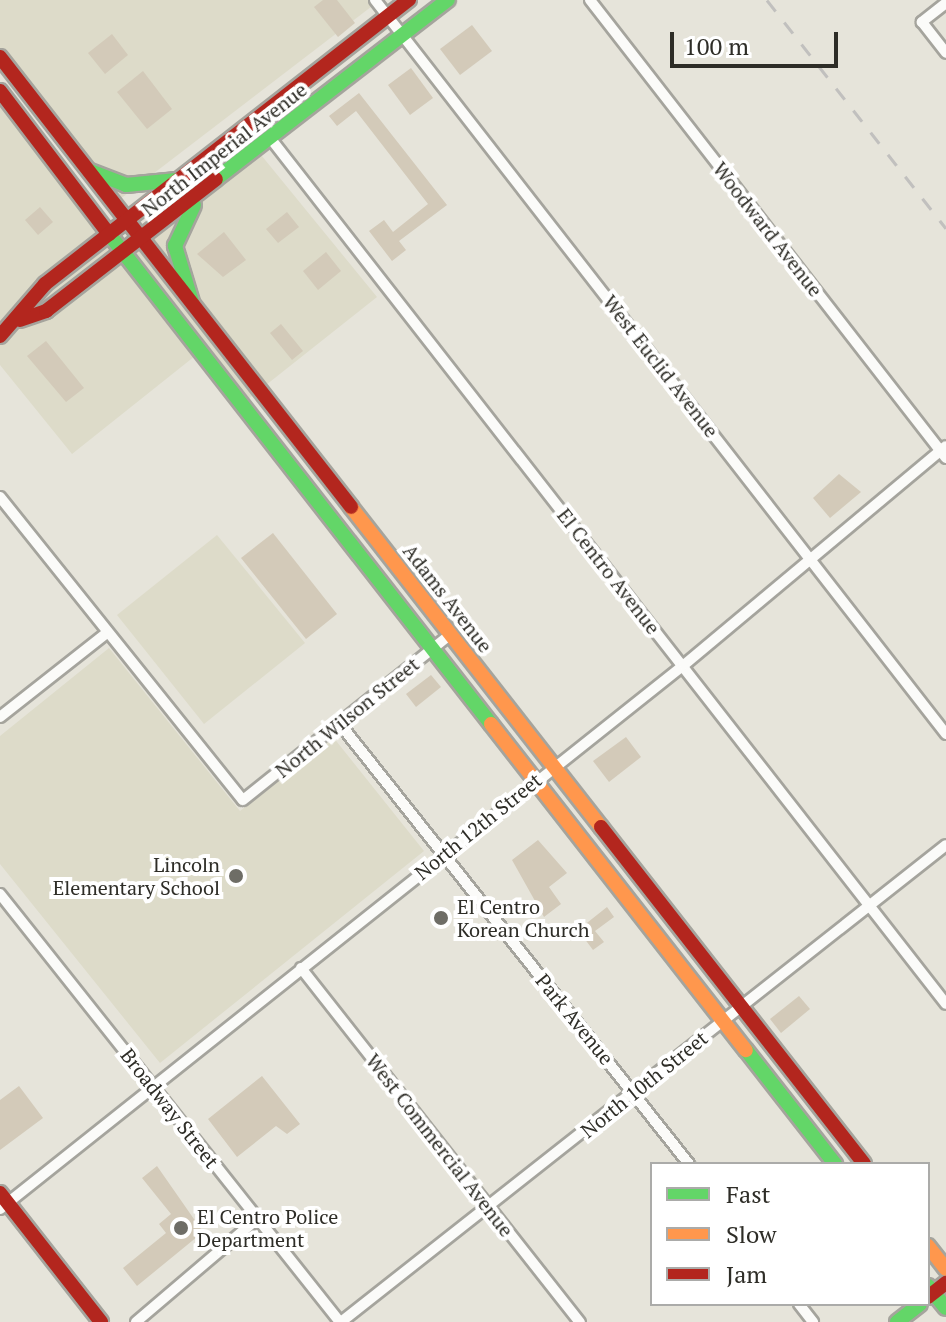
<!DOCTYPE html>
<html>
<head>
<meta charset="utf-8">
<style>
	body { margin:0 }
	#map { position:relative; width:946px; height:1322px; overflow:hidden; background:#e6e4da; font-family:"PT Serif",serif }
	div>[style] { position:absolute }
	.built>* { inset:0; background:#dddbc9 }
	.building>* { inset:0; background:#d3cab9 }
	.roads { filter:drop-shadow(2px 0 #a5a49d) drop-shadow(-2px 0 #a5a49d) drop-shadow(0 2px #a5a49d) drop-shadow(0 -2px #a5a49d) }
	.street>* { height:10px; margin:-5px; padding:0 5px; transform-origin:5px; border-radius:5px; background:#fbfbf9 }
	.fast>* { height:14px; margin:-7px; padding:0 7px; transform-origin:7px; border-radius:7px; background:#63d668 }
	.slow>* { height:14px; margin:-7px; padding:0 7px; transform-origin:7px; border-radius:7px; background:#ff974d }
	.jam>* { height:14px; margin:-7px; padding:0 7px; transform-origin:7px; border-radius:7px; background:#b3261e }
	.rail>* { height:3px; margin-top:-1.5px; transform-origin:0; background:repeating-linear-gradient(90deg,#c1c0be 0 14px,transparent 0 28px) }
	.dots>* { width:22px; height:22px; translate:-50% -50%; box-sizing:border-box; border:4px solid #fff; border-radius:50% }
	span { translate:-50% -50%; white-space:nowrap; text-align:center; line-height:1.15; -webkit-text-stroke:8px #fff; paint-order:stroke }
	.street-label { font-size:20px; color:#2e2d27 }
	.poi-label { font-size:20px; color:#2e2d27 }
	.right { translate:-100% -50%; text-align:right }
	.left { translate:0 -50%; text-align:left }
	.legend { position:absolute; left:650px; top:1162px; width:280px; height:144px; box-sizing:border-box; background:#fff; border:2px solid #ababa9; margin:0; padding:10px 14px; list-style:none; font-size:24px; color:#2e2d27 }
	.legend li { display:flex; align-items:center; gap:16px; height:40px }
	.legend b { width:40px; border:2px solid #ababa9 }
	.scale { position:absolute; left:670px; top:32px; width:168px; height:36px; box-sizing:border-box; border:4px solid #2e2d27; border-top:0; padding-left:10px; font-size:24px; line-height:28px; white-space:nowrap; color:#2e2d27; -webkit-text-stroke:6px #fff; paint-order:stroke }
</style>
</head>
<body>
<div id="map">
	<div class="built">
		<i style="clip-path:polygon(0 0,380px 0,115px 203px,0 57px)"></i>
		<i style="clip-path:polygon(6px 99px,122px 252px,257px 150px,377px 297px,242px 404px,200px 352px,72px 454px,0 365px,0 103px)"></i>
		<i style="clip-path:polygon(217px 535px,305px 643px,204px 724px,117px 615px)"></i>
		<i style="clip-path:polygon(109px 648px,240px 811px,333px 737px,424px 851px,160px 1063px,0 864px,0 736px)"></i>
	</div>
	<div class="building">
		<i style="clip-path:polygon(323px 0,337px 0,355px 23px,338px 37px,314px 7px)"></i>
		<i style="clip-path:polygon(472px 25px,492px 51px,460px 75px,440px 49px)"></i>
		<i style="clip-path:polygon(112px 34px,128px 55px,105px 74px,88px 53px)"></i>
		<i style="clip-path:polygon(411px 68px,433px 98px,410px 115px,388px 85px)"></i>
		<i style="clip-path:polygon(143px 71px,172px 109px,147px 129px,117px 92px)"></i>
		<i style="clip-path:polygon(359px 93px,447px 205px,399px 241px,406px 250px,392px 261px,369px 231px,384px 220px,393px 232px,428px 204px,356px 111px,337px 126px,329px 116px)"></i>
		<i style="clip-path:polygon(40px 207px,53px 222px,38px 235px,25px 220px)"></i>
		<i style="clip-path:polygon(287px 212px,299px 227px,278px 243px,266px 229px)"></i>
		<i style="clip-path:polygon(224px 232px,246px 260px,223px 277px,197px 254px)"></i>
		<i style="clip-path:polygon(326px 252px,341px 271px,318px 290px,303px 271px)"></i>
		<i style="clip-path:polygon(281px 324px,303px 351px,292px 360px,270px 333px)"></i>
		<i style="clip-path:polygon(46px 341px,84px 388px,66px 402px,27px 356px)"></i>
		<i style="clip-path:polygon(839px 474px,861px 492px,830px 518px,813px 498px)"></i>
		<i style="clip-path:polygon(273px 533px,337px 614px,306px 639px,241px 558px)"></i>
		<i style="clip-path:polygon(431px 675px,441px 687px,416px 707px,406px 694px)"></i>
		<i style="clip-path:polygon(626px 737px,641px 757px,609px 782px,593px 761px)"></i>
		<i style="clip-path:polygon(538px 840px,567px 873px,549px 887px,561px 904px,544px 917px,512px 860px)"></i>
		<i style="clip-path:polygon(607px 907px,614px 917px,595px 931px,604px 942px,593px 950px,578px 930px)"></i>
		<i style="clip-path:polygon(799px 996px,810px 1009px,781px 1033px,770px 1019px)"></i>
		<i style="clip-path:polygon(262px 1076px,300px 1124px,287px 1134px,276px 1126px,237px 1157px,208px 1119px)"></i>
		<i style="clip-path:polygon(19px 1086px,43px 1118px,0 1150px,0 1100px)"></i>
		<i style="clip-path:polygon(157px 1166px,203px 1232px,137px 1286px,123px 1268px,166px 1233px,159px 1224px,171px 1214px,142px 1178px)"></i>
	</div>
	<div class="roads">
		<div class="street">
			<i style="left:375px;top:0;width:930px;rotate:52.12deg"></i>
			<i style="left:590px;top:0;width:580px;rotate:52.14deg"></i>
			<i style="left:946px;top:3px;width:31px;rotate:142deg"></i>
			<i style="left:922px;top:22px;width:39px;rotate:52deg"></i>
			<i style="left:271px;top:139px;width:1097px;rotate:52.03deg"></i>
			<i style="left:0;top:497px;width:388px;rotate:51.3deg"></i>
			<i style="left:243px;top:800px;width:266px;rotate:-38.6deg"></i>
			<i style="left:0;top:717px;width:137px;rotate:-38.2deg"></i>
			<i style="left:340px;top:724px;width:562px;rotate:51.58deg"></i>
			<i style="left:0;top:894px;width:547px;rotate:51.54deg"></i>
			<i style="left:301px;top:968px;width:451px;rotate:51.8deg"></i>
			<i style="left:0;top:1209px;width:874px;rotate:-38.5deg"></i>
			<i style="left:684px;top:665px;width:341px;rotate:-39.9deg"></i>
			<i style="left:799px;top:1304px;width:23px;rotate:52deg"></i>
			<i style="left:136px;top:1322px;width:160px;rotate:-40.4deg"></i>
			<i style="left:341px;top:1322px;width:770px;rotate:-38.25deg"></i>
		</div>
		<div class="fast">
			<i style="left:90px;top:171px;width:39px;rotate:21deg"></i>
			<i style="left:126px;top:185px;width:51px;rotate:-5.6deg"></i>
			<i style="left:216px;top:179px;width:293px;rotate:-37.7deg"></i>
			<i style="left:109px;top:234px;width:621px;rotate:52.06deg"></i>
			<i style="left:192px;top:302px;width:59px;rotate:-106.9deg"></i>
			<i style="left:175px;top:246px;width:45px;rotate:-65.1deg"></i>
			<i style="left:746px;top:1050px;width:145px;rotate:52deg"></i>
			<i style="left:928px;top:1286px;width:28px;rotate:51deg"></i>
			<i style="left:897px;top:1322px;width:29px;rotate:-38deg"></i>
		</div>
		<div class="slow">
			<i style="left:351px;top:507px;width:406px;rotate:52deg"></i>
			<i style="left:491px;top:724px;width:414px;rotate:52deg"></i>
			<i style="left:928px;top:1246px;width:29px;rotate:52deg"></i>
		</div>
		<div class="jam">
			<i style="left:0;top:57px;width:207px;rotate:52.1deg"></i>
			<i style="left:0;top:91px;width:180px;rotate:52.7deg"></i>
			<i style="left:127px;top:220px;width:364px;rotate:52deg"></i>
			<i style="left:20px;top:320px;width:28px;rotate:-19deg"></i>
			<i style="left:46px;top:311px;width:215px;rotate:-37.8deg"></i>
			<i style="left:0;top:336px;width:69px;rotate:-49.1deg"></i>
			<i style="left:45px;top:284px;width:462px;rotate:-38deg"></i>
			<i style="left:601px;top:827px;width:427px;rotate:52deg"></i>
			<i style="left:0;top:1193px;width:164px;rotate:51.9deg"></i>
			<i style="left:928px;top:1297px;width:23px;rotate:-38deg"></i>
		</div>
	</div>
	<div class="rail">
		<i style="left:767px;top:0;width:290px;rotate:51.9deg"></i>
	</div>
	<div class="dots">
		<i style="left:236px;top:876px;background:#6e6d66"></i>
		<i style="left:441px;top:918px;background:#6e6d66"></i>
		<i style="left:181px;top:1228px;background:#6e6d66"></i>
	</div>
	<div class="street-label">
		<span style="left:224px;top:149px;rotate:-38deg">North Imperial Avenue</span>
		<span style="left:768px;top:229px;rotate:52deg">Woodward Avenue</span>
		<span style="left:661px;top:366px;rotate:52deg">West Euclid Avenue</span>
		<span style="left:609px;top:571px;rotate:52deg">El Centro Avenue</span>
		<span style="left:448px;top:598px;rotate:52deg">Adams Avenue</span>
		<span style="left:347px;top:717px;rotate:-39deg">North Wilson Street</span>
		<span style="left:478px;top:826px;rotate:-39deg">North 12th Street</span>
		<span style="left:575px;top:1019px;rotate:51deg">Park Avenue</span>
		<span style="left:644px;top:1084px;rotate:-39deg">North 10th Street</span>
		<span style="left:170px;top:1108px;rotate:52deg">Broadway Street</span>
		<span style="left:440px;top:1145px;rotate:52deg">West Commercial Avenue</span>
	</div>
	<div class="poi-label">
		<span class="right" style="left:220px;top:876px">Lincoln<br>Elementary School</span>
		<span class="left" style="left:457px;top:918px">El Centro<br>Korean Church</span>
		<span class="left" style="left:197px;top:1228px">El Centro Police<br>Department</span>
	</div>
	<ul class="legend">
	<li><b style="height:10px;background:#63d668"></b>Fast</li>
	<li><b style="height:10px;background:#ff974d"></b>Slow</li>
	<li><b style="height:10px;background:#b3261e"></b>Jam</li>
	</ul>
	<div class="scale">100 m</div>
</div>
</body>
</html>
